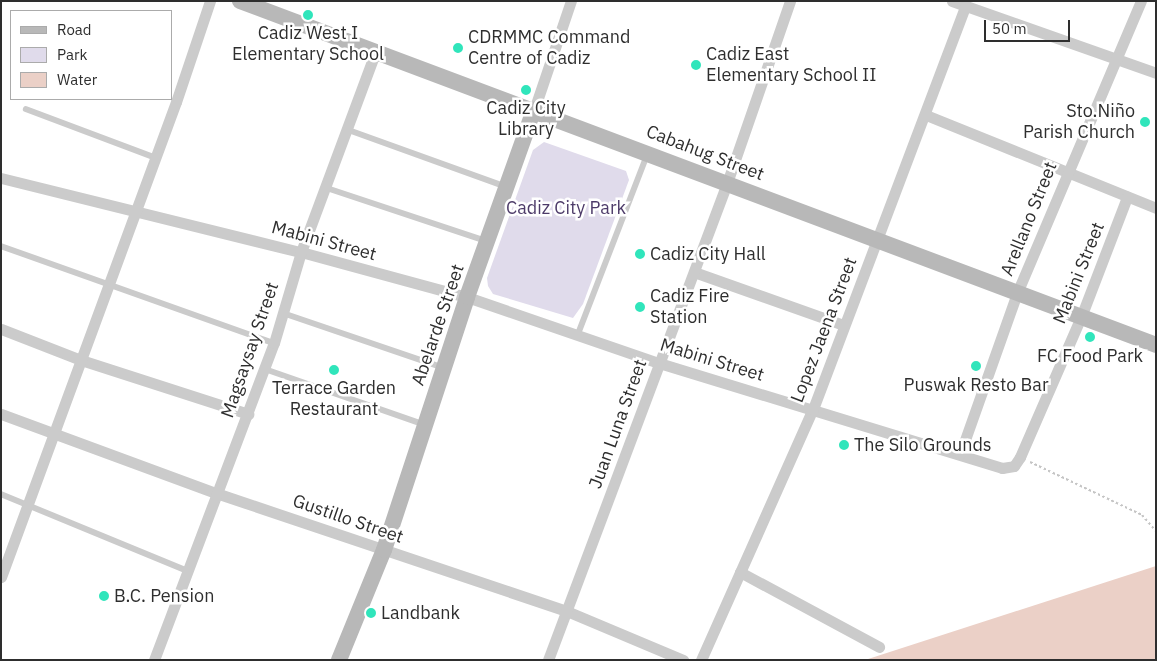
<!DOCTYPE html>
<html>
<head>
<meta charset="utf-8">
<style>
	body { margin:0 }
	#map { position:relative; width:1157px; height:661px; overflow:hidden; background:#fff; font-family:"IBM Plex Sans",sans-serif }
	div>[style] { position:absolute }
	.green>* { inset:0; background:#e0dbeb }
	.water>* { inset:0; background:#ebd0c7 }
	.path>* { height:2px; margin-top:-1px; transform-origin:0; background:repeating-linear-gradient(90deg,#c5c5c5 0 2.5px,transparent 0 5px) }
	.lane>* { height:5.5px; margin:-2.75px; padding:0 2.75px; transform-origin:2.75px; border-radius:2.75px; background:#cbcbcb }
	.street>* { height:11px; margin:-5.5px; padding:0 5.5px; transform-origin:5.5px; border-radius:5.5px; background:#cbcbcb }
	.secondary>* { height:16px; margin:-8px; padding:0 8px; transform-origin:8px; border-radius:8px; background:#b8b8b8 }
	.dots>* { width:14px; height:14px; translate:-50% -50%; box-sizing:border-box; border:2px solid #fff; border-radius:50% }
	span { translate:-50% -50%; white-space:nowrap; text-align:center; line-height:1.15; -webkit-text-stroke:5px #fff; paint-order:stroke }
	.poi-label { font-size:18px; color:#2e2e2e }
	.left { translate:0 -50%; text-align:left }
	.right { translate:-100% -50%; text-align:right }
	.street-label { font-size:18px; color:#2e2e2e }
	.park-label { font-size:18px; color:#4d3b69 }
	.frame { position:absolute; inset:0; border:2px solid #2e2e2e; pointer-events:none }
	.legend { position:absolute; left:10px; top:10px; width:162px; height:90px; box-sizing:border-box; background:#fff; border:1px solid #ababab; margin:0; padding:6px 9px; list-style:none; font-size:15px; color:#2e2e2e }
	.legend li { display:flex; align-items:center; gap:10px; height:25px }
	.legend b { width:25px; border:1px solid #ababab }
	.scale { position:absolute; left:984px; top:20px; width:86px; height:22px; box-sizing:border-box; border:2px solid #2e2e2e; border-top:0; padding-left:6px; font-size:15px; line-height:18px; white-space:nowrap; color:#2e2e2e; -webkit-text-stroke:4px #fff; paint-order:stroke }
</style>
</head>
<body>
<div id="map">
	<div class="green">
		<i style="clip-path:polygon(544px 142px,626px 171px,629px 180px,583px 304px,573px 318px,493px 294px,488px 286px,487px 278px,533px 150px)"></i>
	</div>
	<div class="water">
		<i style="clip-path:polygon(1156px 566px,1156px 660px,865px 660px)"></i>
	</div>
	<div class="path">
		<i style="left:1030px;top:462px;width:124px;rotate:25.3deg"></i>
		<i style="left:1142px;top:515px;width:21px;rotate:49deg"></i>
	</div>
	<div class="lane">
		<i style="left:26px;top:109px;width:137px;rotate:20.6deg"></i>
		<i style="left:346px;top:129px;width:168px;rotate:19.8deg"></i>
		<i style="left:324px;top:187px;width:171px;rotate:18.4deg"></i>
		<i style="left:1px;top:246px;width:290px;rotate:19.6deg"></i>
		<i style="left:283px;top:313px;width:168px;rotate:18.8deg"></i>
		<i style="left:578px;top:334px;width:192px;rotate:-68.9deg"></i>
		<i style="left:265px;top:369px;width:167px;rotate:19.2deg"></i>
		<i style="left:1px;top:494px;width:202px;rotate:22.4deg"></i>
	</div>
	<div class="street">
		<i style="left:952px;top:1px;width:216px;rotate:19.4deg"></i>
		<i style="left:534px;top:110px;width:115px;rotate:-71.3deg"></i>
		<i style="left:926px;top:115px;width:248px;rotate:22deg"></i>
		<i style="left:1px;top:178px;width:309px;rotate:13.9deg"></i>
		<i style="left:301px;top:252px;width:172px;rotate:15.2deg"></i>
		<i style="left:467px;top:297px;width:203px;rotate:19deg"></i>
		<i style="left:659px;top:363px;width:359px;rotate:17deg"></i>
		<i style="left:1002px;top:468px;width:12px;rotate:-9deg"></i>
		<i style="left:1014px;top:466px;width:11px;rotate:-56deg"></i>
		<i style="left:1020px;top:457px;width:153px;rotate:-66.5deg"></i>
		<i style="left:1081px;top:317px;width:129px;rotate:-69deg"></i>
		<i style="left:694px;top:272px;width:159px;rotate:19.5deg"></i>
		<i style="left:1px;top:329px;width:86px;rotate:21.2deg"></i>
		<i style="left:81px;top:360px;width:176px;rotate:17.9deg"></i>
		<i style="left:1px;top:414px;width:229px;rotate:20.2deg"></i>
		<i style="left:216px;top:493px;width:373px;rotate:18.6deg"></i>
		<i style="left:569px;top:612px;width:124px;rotate:22.8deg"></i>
		<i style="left:960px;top:454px;width:171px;rotate:-70.5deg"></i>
		<i style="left:1017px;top:293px;width:317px;rotate:-67deg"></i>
		<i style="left:740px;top:572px;width:158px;rotate:28.3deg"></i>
		<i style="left:1px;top:577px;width:506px;rotate:-69.78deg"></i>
		<i style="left:176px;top:102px;width:107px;rotate:-71.4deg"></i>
		<i style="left:154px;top:660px;width:339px;rotate:-69.3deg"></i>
		<i style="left:274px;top:343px;width:95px;rotate:-73.5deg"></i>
		<i style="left:301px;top:252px;width:215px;rotate:-69.6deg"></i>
		<i style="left:548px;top:660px;width:509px;rotate:-69.43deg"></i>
		<i style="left:727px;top:183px;width:193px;rotate:-70.9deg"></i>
		<i style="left:701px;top:660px;width:275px;rotate:-66deg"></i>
		<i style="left:813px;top:409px;width:431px;rotate:-69.3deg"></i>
	</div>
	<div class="secondary">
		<i style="left:240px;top:1px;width:978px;rotate:20.58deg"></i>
		<i style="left:339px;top:660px;width:119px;rotate:-67.8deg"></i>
		<i style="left:384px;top:550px;width:266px;rotate:-71.8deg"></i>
		<i style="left:467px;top:297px;width:199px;rotate:-70.3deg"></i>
	</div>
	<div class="dots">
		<i style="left:308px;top:15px;background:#30e5bb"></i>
		<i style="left:458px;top:48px;background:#30e5bb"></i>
		<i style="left:696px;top:65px;background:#30e5bb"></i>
		<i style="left:526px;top:90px;background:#30e5bb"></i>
		<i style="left:1145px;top:122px;background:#30e5bb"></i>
		<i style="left:640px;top:254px;background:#30e5bb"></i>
		<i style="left:640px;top:307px;background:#30e5bb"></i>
		<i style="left:1090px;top:337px;background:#30e5bb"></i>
		<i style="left:976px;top:366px;background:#30e5bb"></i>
		<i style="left:334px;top:370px;background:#30e5bb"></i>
		<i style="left:844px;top:445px;background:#30e5bb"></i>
		<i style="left:104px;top:596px;background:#30e5bb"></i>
		<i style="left:371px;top:613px;background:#30e5bb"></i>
	</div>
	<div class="poi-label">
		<span style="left:308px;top:44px">Cadiz West I<br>Elementary School</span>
		<span class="left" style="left:468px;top:48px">CDRMMC Command<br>Centre of Cadiz</span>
		<span class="left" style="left:706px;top:65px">Cadiz East<br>Elementary School II</span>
		<span style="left:526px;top:119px">Cadiz City<br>Library</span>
		<span class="right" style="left:1135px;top:122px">Sto.Niño<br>Parish Church</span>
		<span class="left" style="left:650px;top:254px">Cadiz City Hall</span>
		<span class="left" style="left:650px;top:307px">Cadiz Fire<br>Station</span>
		<span style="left:1090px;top:356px">FC Food Park</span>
		<span style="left:976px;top:385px">Puswak Resto Bar</span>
		<span style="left:334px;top:399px">Terrace Garden<br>Restaurant</span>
		<span class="left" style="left:854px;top:445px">The Silo Grounds</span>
		<span class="left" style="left:114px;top:596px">B.C. Pension</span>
		<span class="left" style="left:381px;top:613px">Landbank</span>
	</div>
	<div class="street-label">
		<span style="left:705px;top:153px;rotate:21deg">Cabahug Street</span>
		<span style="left:1029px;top:219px;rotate:-68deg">Arellano Street</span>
		<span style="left:324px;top:241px;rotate:15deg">Mabini Street</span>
		<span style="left:1079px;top:273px;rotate:-68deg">Mabini Street</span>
		<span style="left:438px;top:325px;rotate:-71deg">Abelarde Street</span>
		<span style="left:824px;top:330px;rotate:-69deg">Lopez Jaena Street</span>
		<span style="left:250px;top:350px;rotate:-71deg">Magsaysay Street</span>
		<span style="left:712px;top:360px;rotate:17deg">Mabini Street</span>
		<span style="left:618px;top:424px;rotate:-70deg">Juan Luna Street</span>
		<span style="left:348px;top:519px;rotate:19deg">Gustillo Street</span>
	</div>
	<div class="park-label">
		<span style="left:566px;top:208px">Cadiz City Park</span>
	</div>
	<div class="frame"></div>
	<ul class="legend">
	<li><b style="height:6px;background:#b8b8b8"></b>Road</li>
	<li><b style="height:14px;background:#e0dbeb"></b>Park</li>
	<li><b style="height:14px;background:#ebd0c7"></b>Water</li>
	</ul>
	<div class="scale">50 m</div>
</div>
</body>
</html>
